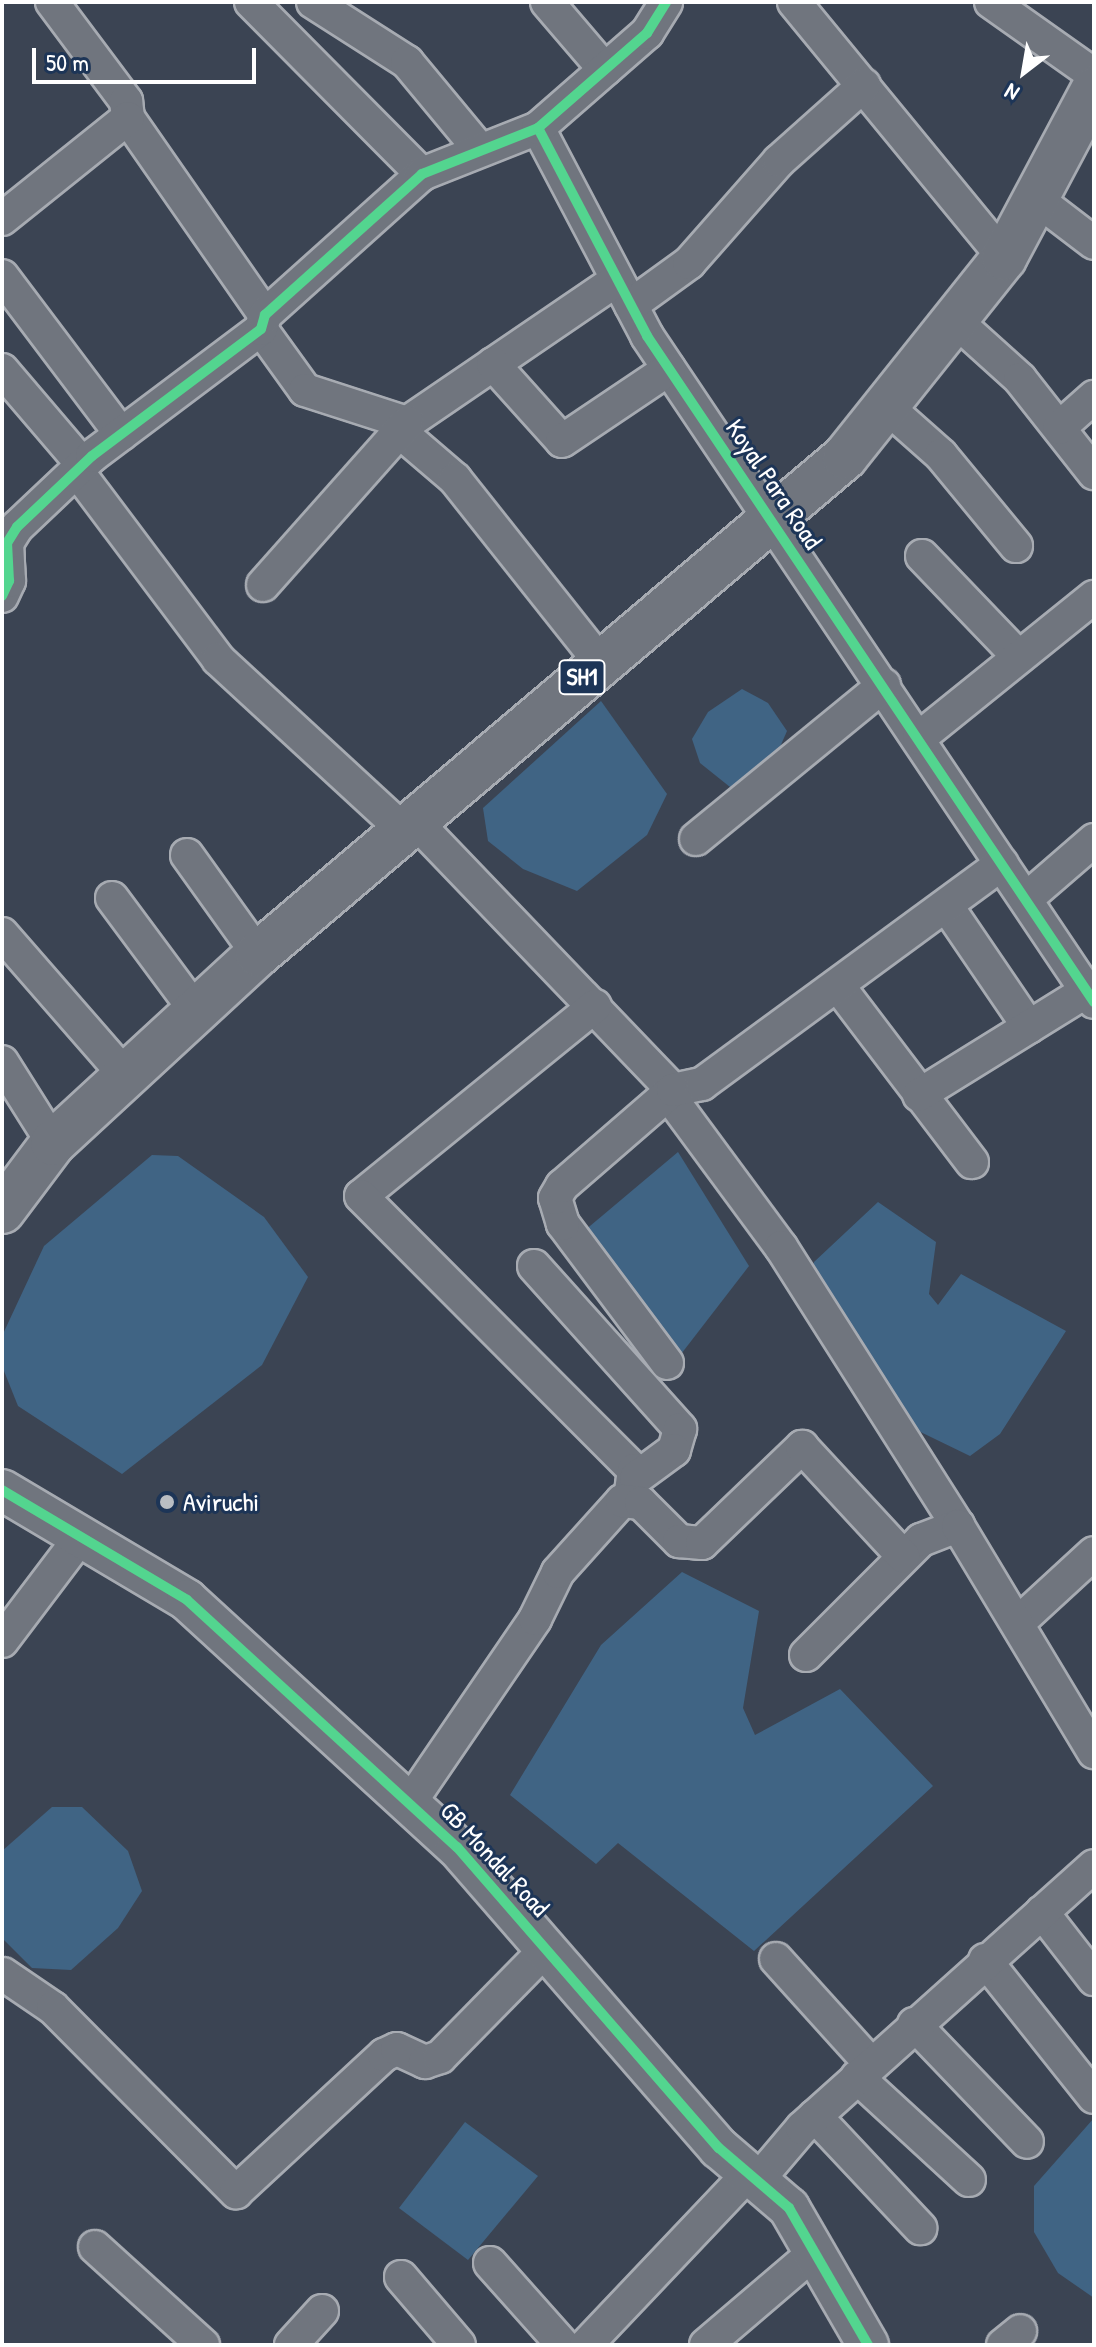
<!DOCTYPE html>
<html>
<head>
<meta charset="utf-8">
<style>
	body { margin:0 }
	#map { position:relative; width:1096px; height:2347px; overflow:hidden; background:#3b4453; font-family:"Patrick Hand",sans-serif }
	div>[style] { position:absolute }
	.water>* { inset:0; background:#406484 }
	.roads { filter:drop-shadow(2px 0 #a7abb2) drop-shadow(-2px 0 #a7abb2) drop-shadow(0 2px #a7abb2) drop-shadow(0 -2px #a7abb2) }
	.minor>* { height:32px; margin:-16px; padding:0 16px; transform-origin:16px; border-radius:16px; background:#70757e }
	.tertiary>* { height:40px; margin:-20px; padding:0 20px; transform-origin:20px; border-radius:20px; background:#70757e }
	.primary>* { height:44px; margin:-22px; padding:0 22px; transform-origin:22px; border-radius:22px; background:#70757e }
	.cycleway>* { height:10px; margin:-5px; padding:0 5px; transform-origin:5px; border-radius:5px; background:#53d58f }
	.dots>* { width:22px; height:22px; translate:-50% -50%; box-sizing:border-box; border:4px solid #1d3557; border-radius:50% }
	span { translate:-50% -50%; white-space:nowrap; text-align:center; line-height:1.15; -webkit-text-stroke:6px #1d3557; paint-order:stroke }
	.shield-label span { padding:2px 6px; background:#1d3557; border:2px solid; border-radius:6px; -webkit-text-stroke-width:0 }
	.shield-label { font-size:24px; color:#fff; font-weight:700 }
	.street-label { font-size:26px; color:#fff }
	.poi-label { font-size:26px; color:#fff }
	.left { translate:0 -50%; text-align:left }
	.frame { position:absolute; inset:0; border:4px solid #fff; pointer-events:none }
	.north { position:absolute; left:984px; top:32px; width:80px; height:80px; -webkit-text-stroke:6px #1d3557; paint-order:stroke; rotate:211deg; font-size:22px; font-weight:700; line-height:32px; text-align:center; color:#fff }
	.north::after { content:''; display:block; margin:auto; width:28px; height:36px; background:#fff; clip-path:polygon(50% 0,100% 100%,50% 72%,0 100%) }
	.scale { position:absolute; left:32px; top:48px; width:224px; height:36px; box-sizing:border-box; border:4px solid #fff; border-top:0; padding-left:10px; font-size:24px; line-height:28px; white-space:nowrap; color:#fff; -webkit-text-stroke:6px #1d3557; paint-order:stroke }
</style>
</head>
<body>
<div id="map">
	<div class="water">
		<i style="clip-path:polygon(742px 689px,768px 703px,787px 731px,770px 770px,735px 791px,700px 763px,692px 739px,708px 712px)"></i>
		<i style="clip-path:polygon(601px 701px,667px 794px,647px 835px,577px 891px,523px 869px,488px 841px,483px 808px)"></i>
		<i style="clip-path:polygon(678px 1152px,749px 1266px,668px 1371px,571px 1242px)"></i>
		<i style="clip-path:polygon(152px 1155px,178px 1156px,264px 1217px,308px 1277px,262px 1365px,122px 1474px,18px 1406px,2px 1366px,2px 1336px,44px 1246px)"></i>
		<i style="clip-path:polygon(878px 1202px,936px 1242px,929px 1294px,938px 1305px,961px 1274px,1066px 1331px,1000px 1434px,970px 1456px,902px 1423px,804px 1295px,814px 1262px)"></i>
		<i style="clip-path:polygon(682px 1572px,759px 1611px,743px 1708px,755px 1735px,840px 1689px,933px 1786px,754px 1951px,618px 1843px,596px 1864px,510px 1795px,601px 1645px)"></i>
		<i style="clip-path:polygon(52px 1807px,82px 1807px,128px 1851px,142px 1891px,118px 1928px,71px 1970px,32px 1968px,2px 1938px,2px 1851px)"></i>
		<i style="clip-path:polygon(1094px 2118px,1094px 2298px,1058px 2273px,1034px 2232px,1034px 2186px)"></i>
		<i style="clip-path:polygon(465px 2122px,538px 2176px,468px 2260px,399px 2208px)"></i>
	</div>
	<div class="roads">
		<div class="minor">
			<i style="left:52px;top:2px;width:124px;rotate:53.2deg"></i>
			<i style="left:126px;top:101px;width:17px;rotate:83deg"></i>
			<i style="left:128px;top:118px;width:240px;rotate:55.2deg"></i>
			<i style="left:251px;top:2px;width:243px;rotate:45.2deg"></i>
			<i style="left:313px;top:2px;width:112px;rotate:32.6deg"></i>
			<i style="left:407px;top:62px;width:114px;rotate:50.3deg"></i>
			<i style="left:547px;top:2px;width:89px;rotate:49.5deg"></i>
			<i style="left:794px;top:2px;width:331px;rotate:50.6deg"></i>
			<i style="left:991px;top:2px;width:126px;rotate:35.3deg"></i>
			<i style="left:538px;top:128px;width:235px;rotate:62.3deg"></i>
			<i style="left:647px;top:336px;width:802px;rotate:56.13deg"></i>
			<i style="left:1039px;top:201px;width:69px;rotate:37.4deg"></i>
			<i style="left:2px;top:219px;width:161px;rotate:-38.7deg"></i>
			<i style="left:2px;top:276px;width:198px;rotate:53deg"></i>
			<i style="left:631px;top:305px;width:72px;rotate:-35.9deg"></i>
			<i style="left:689px;top:263px;width:136px;rotate:-48.6deg"></i>
			<i style="left:779px;top:161px;width:114px;rotate:-41.8deg"></i>
			<i style="left:957px;top:322px;width:85px;rotate:42.1deg"></i>
			<i style="left:1020px;top:379px;width:120px;rotate:51.8deg"></i>
			<i style="left:261px;top:329px;width:75px;rotate:54.2deg"></i>
			<i style="left:305px;top:390px;width:107px;rotate:17.9deg"></i>
			<i style="left:407px;top:423px;width:254px;rotate:-34.3deg"></i>
			<i style="left:493px;top:364px;width:103px;rotate:48.1deg"></i>
			<i style="left:562px;top:441px;width:129px;rotate:-33.9deg"></i>
			<i style="left:2px;top:370px;width:125px;rotate:49.5deg"></i>
			<i style="left:887px;top:407px;width:72px;rotate:41.6deg"></i>
			<i style="left:941px;top:455px;width:118px;rotate:50.5deg"></i>
			<i style="left:1059px;top:428px;width:47px;rotate:-41.5deg"></i>
			<i style="left:399px;top:431px;width:74px;rotate:40.6deg"></i>
			<i style="left:455px;top:479px;width:233px;rotate:51.6deg"></i>
			<i style="left:77px;top:471px;width:235px;rotate:53.1deg"></i>
			<i style="left:218px;top:659px;width:251px;rotate:42.7deg"></i>
			<i style="left:922px;top:556px;width:140px;rotate:46.2deg"></i>
			<i style="left:263px;top:585px;width:217px;rotate:-48.4deg"></i>
			<i style="left:2px;top:596px;width:17px;rotate:-65deg"></i>
			<i style="left:9px;top:581px;width:38px;rotate:-93deg"></i>
			<i style="left:7px;top:543px;width:19px;rotate:-58deg"></i>
			<i style="left:17px;top:527px;width:103px;rotate:-43.4deg"></i>
			<i style="left:92px;top:456px;width:211px;rotate:-36.9deg"></i>
			<i style="left:261px;top:329px;width:15px;rotate:-74deg"></i>
			<i style="left:265px;top:315px;width:211px;rotate:-41.9deg"></i>
			<i style="left:422px;top:174px;width:125px;rotate:-21.6deg"></i>
			<i style="left:538px;top:128px;width:145px;rotate:-41.1deg"></i>
			<i style="left:647px;top:33px;width:36px;rotate:-58deg"></i>
			<i style="left:919px;top:738px;width:225px;rotate:-38.9deg"></i>
			<i style="left:413px;top:819px;width:376px;rotate:46.2deg"></i>
			<i style="left:696px;top:839px;width:243px;rotate:-39.3deg"></i>
			<i style="left:187px;top:855px;width:122px;rotate:54.4deg"></i>
			<i style="left:112px;top:898px;width:141px;rotate:53.4deg"></i>
			<i style="left:1026px;top:899px;width:90px;rotate:-40.9deg"></i>
			<i style="left:948px;top:908px;width:144px;rotate:55.8deg"></i>
			<i style="left:2px;top:934px;width:189px;rotate:48.9deg"></i>
			<i style="left:839px;top:987px;width:220px;rotate:52.8deg"></i>
			<i style="left:595px;top:1006px;width:301px;rotate:140.9deg"></i>
			<i style="left:361px;top:1196px;width:387px;rotate:45.1deg"></i>
			<i style="left:634px;top:1470px;width:28px;rotate:98deg"></i>
			<i style="left:2px;top:1062px;width:96px;rotate:57.8deg"></i>
			<i style="left:668px;top:1094px;width:190px;rotate:53.6deg"></i>
			<i style="left:781px;top:1247px;width:330px;rotate:57.6deg"></i>
			<i style="left:919px;top:1095px;width:198px;rotate:-31.8deg"></i>
			<i style="left:534px;top:1266px;width:219px;rotate:48.1deg"></i>
			<i style="left:680px;top:1429px;width:22px;rotate:106deg"></i>
			<i style="left:674px;top:1450px;width:47px;rotate:143.6deg"></i>
			<i style="left:667px;top:1363px;width:174px;rotate:-126.8deg"></i>
			<i style="left:563px;top:1224px;width:27px;rotate:-107deg"></i>
			<i style="left:555px;top:1198px;width:14px;rotate:-60deg"></i>
			<i style="left:562px;top:1186px;width:147px;rotate:-40.9deg"></i>
			<i style="left:673px;top:1090px;width:30px;rotate:-12deg"></i>
			<i style="left:702px;top:1084px;width:372px;rotate:-36.3deg"></i>
			<i style="left:1020px;top:1621px;width:100px;rotate:-42.6deg"></i>
			<i style="left:2px;top:1641px;width:134px;rotate:-52.9deg"></i>
			<i style="left:806px;top:1655px;width:163px;rotate:-45deg"></i>
			<i style="left:921px;top:1540px;width:40px;rotate:-21deg"></i>
			<i style="left:958px;top:1526px;width:264px;rotate:59deg"></i>
			<i style="left:411px;top:1801px;width:220px;rotate:-55.7deg"></i>
			<i style="left:535px;top:1619px;width:52px;rotate:-63.9deg"></i>
			<i style="left:558px;top:1572px;width:96px;rotate:-48deg"></i>
			<i style="left:622px;top:1501px;width:19px;rotate:6deg"></i>
			<i style="left:641px;top:1503px;width:54px;rotate:45deg"></i>
			<i style="left:679px;top:1541px;width:23px;rotate:5deg"></i>
			<i style="left:702px;top:1543px;width:139px;rotate:-43.8deg"></i>
			<i style="left:802px;top:1447px;width:149px;rotate:47.2deg"></i>
			<i style="left:1042px;top:1912px;width:85px;rotate:52.2deg"></i>
			<i style="left:776px;top:1959px;width:142px;rotate:47.9deg"></i>
			<i style="left:985px;top:1960px;width:175px;rotate:51.5deg"></i>
			<i style="left:3px;top:1974px;width:60px;rotate:34.2deg"></i>
			<i style="left:53px;top:2008px;width:260px;rotate:45.2deg"></i>
			<i style="left:236px;top:2192px;width:202px;rotate:-42.8deg"></i>
			<i style="left:384px;top:2055px;width:14px;rotate:-25deg"></i>
			<i style="left:397px;top:2049px;width:31px;rotate:25deg"></i>
			<i style="left:425px;top:2062px;width:16px;rotate:-18deg"></i>
			<i style="left:440px;top:2057px;width:153px;rotate:-45.5deg"></i>
			<i style="left:914px;top:2024px;width:163px;rotate:46.2deg"></i>
			<i style="left:857px;top:2077px;width:152px;rotate:42.6deg"></i>
			<i style="left:815px;top:2116px;width:154px;rotate:46.8deg"></i>
			<i style="left:757px;top:2181px;width:70px;rotate:-49.7deg"></i>
			<i style="left:802px;top:2128px;width:392px;rotate:-41.9deg"></i>
			<i style="left:95px;top:2247px;width:146px;rotate:42.2deg"></i>
			<i style="left:490px;top:2263px;width:110px;rotate:48.3deg"></i>
			<i style="left:401px;top:2277px;width:89px;rotate:49.5deg"></i>
			<i style="left:291px;top:2345px;width:46px;rotate:-47.6deg"></i>
			<i style="left:586px;top:2345px;width:236px;rotate:-46.5deg"></i>
			<i style="left:706px;top:2345px;width:145px;rotate:-40.5deg"></i>
			<i style="left:1003px;top:2345px;width:22px;rotate:-39deg"></i>
		</div>
		<div class="tertiary">
			<i style="left:2px;top:1490px;width:215px;rotate:30.7deg"></i>
			<i style="left:187px;top:1600px;width:366px;rotate:42.5deg"></i>
			<i style="left:457px;top:1847px;width:399px;rotate:49deg"></i>
			<i style="left:719px;top:2148px;width:92px;rotate:40.6deg"></i>
			<i style="left:789px;top:2208px;width:158px;rotate:60deg"></i>
		</div>
		<div class="primary">
			<i style="left:2px;top:1211px;width:85px;rotate:-53.1deg"></i>
			<i style="left:53px;top:1143px;width:279px;rotate:-42.7deg"></i>
			<i style="left:258px;top:954px;width:769px;rotate:-40.25deg"></i>
			<i style="left:845px;top:457px;width:255px;rotate:-51.4deg"></i>
			<i style="left:1004px;top:258px;width:191px;rotate:-62deg"></i>
		</div>
	</div>
	<div class="cycleway">
		<i style="left:538px;top:128px;width:235px;rotate:62.3deg"></i>
		<i style="left:647px;top:336px;width:802px;rotate:56.13deg"></i>
		<i style="left:2px;top:596px;width:17px;rotate:-65deg"></i>
		<i style="left:9px;top:581px;width:38px;rotate:-93deg"></i>
		<i style="left:7px;top:543px;width:19px;rotate:-58deg"></i>
		<i style="left:17px;top:527px;width:103px;rotate:-43.4deg"></i>
		<i style="left:92px;top:456px;width:211px;rotate:-36.9deg"></i>
		<i style="left:261px;top:329px;width:15px;rotate:-74deg"></i>
		<i style="left:265px;top:315px;width:211px;rotate:-41.9deg"></i>
		<i style="left:422px;top:174px;width:125px;rotate:-21.6deg"></i>
		<i style="left:538px;top:128px;width:145px;rotate:-41.1deg"></i>
		<i style="left:647px;top:33px;width:36px;rotate:-58deg"></i>
		<i style="left:2px;top:1490px;width:215px;rotate:30.7deg"></i>
		<i style="left:187px;top:1600px;width:366px;rotate:42.5deg"></i>
		<i style="left:457px;top:1847px;width:399px;rotate:49deg"></i>
		<i style="left:719px;top:2148px;width:92px;rotate:40.6deg"></i>
		<i style="left:789px;top:2208px;width:158px;rotate:60deg"></i>
	</div>
	<div class="dots">
		<i style="left:167px;top:1502px;background:#babec3"></i>
	</div>
	<div class="shield-label">
		<span style="left:582px;top:677px">SH1</span>
	</div>
	<div class="street-label">
		<span style="left:774px;top:484px;rotate:56deg">Koyal Para Road</span>
		<span style="left:495px;top:1859px;rotate:47deg">GB Mondal Road</span>
	</div>
	<div class="poi-label">
		<span class="left" style="left:183px;top:1502px">Aviruchi</span>
	</div>
	<div class="frame"></div>
	<div class="north">N</div>
	<div class="scale">50 m</div>
</div>
</body>
</html>
